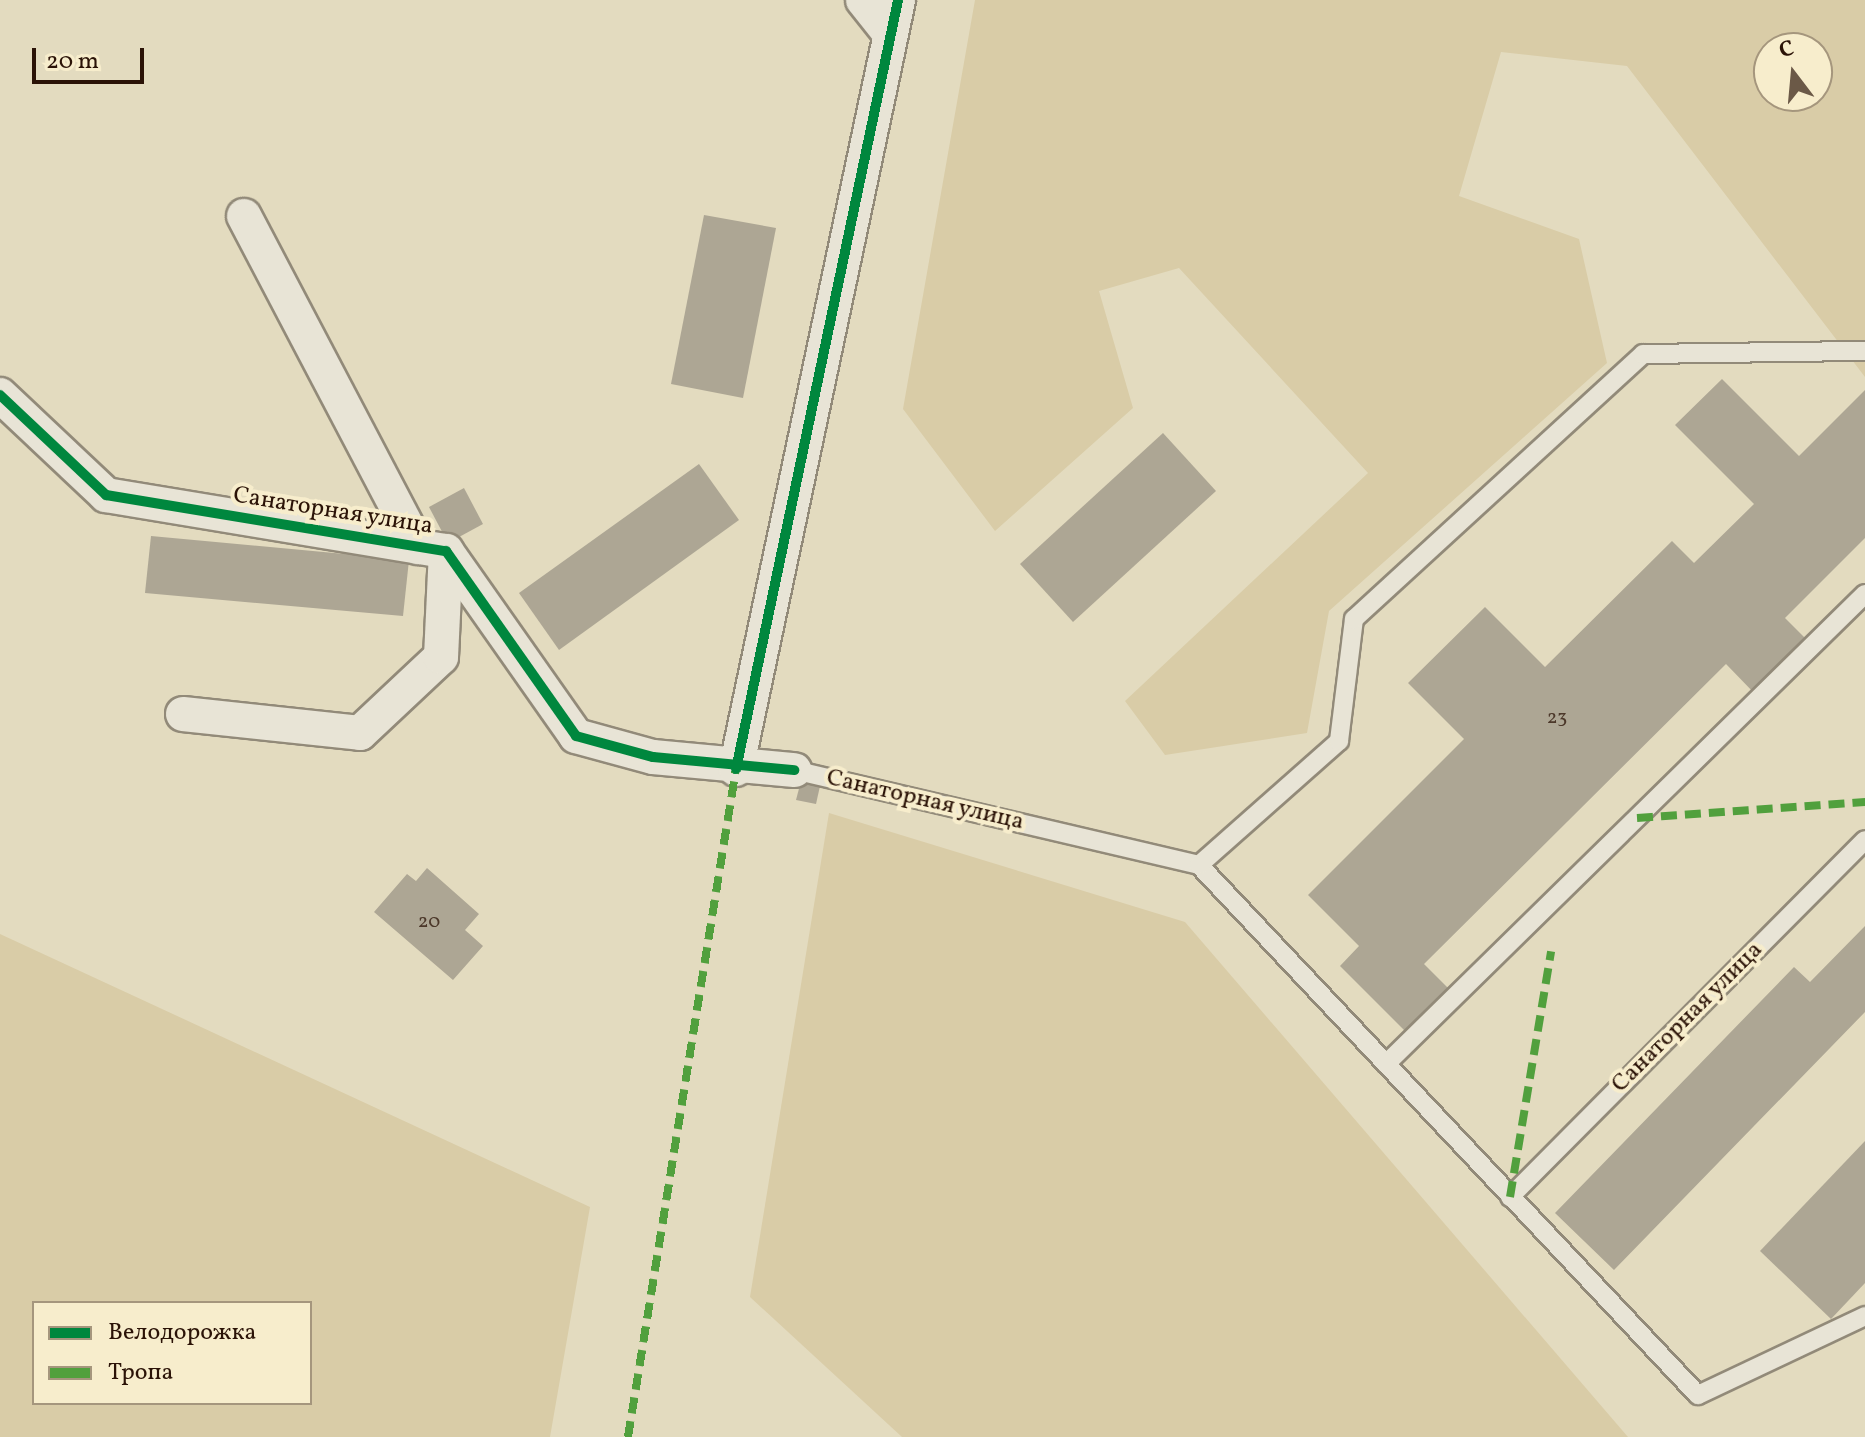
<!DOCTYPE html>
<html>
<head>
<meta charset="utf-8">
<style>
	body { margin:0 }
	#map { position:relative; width:1865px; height:1437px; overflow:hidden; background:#e3dbbf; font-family:Vollkorn,serif }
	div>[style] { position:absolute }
	.green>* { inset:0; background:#d9cca7 }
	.building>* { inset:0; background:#ada694 }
	.roads { filter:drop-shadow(2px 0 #928a79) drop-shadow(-2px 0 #928a79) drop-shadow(0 2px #928a79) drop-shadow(0 -2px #928a79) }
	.service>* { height:18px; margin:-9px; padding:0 9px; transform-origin:9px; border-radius:9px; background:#e8e4d6 }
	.minor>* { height:34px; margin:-17px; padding:0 17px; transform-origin:17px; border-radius:17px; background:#e8e4d6 }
	.quiet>* { height:8px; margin-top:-4px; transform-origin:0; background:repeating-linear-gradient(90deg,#51a03d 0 16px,transparent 0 24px) }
	.cycleway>* { height:10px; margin:-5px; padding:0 5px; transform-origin:5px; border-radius:5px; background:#00873e }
	span { translate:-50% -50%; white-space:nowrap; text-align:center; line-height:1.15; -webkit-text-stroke:8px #f7edcc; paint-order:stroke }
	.number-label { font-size:20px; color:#4c382a }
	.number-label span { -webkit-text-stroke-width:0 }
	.street-label { font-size:24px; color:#2b1307 }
	.legend { position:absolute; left:32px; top:1301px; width:280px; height:104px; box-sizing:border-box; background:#f7edcc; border:2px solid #a5967d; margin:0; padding:10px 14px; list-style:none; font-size:24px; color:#2b1307 }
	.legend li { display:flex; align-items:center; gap:16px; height:40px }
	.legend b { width:40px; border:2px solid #a5967d }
	.north { position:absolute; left:1753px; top:32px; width:80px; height:80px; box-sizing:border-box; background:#f7edcc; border:2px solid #a5967d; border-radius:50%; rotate:344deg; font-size:22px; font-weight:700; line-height:32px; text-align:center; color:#2b1307 }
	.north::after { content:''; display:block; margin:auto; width:28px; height:36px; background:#6b5947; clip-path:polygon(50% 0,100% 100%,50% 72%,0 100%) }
	.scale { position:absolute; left:32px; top:48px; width:112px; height:36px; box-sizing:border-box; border:4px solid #2b1307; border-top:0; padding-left:10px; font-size:24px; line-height:28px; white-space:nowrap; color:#2b1307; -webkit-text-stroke:6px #f7edcc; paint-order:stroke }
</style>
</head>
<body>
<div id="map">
	<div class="green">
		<i style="clip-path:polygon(evenodd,975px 0,1865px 0,1865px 377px,1627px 66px,1501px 52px,1459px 196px,1579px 239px,1607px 363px,1329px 611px,1307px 733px,1165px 755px,1125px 701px,1368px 473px,1179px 268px,1099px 291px,1133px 408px,995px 531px,903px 409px,975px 0,1769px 48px,1817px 48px,1817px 96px,1769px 96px,1769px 48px)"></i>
		<i style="clip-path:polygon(829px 813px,1185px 922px,1628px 1437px,902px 1437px,750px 1297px)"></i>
		<i style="clip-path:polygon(evenodd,0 934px,590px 1207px,550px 1437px,0 1437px,0 934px,310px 1303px,310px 1403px,34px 1403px,34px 1303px,310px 1303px)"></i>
	</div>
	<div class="building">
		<i style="clip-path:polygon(704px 215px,776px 228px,743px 398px,671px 384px)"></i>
		<i style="clip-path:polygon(1722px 379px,1799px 456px,1865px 390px,1865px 538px,1785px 618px,1810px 643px,1757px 696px,1726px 664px,1424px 964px,1449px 989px,1406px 1032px,1340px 966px,1359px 946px,1308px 895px,1464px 739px,1408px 683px,1485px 607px,1545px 667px,1672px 541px,1694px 563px,1754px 504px,1675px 425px)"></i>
		<i style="clip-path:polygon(1163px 433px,1216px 491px,1073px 622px,1020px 564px)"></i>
		<i style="clip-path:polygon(699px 464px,739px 520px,559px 650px,519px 593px)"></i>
		<i style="clip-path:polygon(464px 488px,483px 524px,448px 543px,429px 507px)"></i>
		<i style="clip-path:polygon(151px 536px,409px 560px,403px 616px,145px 593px)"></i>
		<i style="clip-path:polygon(801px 781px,820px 786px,816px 804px,796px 800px)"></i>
		<i style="clip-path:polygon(427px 868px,479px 914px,465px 930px,483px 946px,453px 980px,374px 912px,407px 874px,416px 881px)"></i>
		<i style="clip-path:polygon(1865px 926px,1865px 1012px,1614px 1270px,1555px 1213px,1794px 967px,1810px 982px)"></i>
		<i style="clip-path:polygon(1865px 1141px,1865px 1283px,1831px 1319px,1760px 1251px)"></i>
	</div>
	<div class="roads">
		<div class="service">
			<i style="left:794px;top:770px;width:416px;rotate:13.2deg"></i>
			<i style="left:1199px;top:865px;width:728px;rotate:46.73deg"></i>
			<i style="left:1698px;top:1395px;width:185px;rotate:-25.3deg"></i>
			<i style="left:1199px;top:865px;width:187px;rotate:-41.5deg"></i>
			<i style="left:1339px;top:741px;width:123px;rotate:-83deg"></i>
			<i style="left:1354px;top:619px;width:392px;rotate:-42.5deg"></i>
			<i style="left:1643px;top:354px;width:222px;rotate:-0.8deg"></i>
			<i style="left:1386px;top:1064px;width:671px;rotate:-44.46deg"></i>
			<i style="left:1510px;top:1197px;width:503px;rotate:-45.16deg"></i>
		</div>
		<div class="minor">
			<i style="left:863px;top:0;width:43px;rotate:51.5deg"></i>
			<i style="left:244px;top:216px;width:374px;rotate:62.3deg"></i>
			<i style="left:0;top:395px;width:146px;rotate:43.3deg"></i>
			<i style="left:106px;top:495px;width:345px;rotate:9.4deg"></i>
			<i style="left:446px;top:551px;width:226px;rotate:54.9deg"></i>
			<i style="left:576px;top:736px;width:80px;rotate:15.3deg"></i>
			<i style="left:653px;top:757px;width:142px;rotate:5.3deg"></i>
			<i style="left:183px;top:714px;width:178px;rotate:6.1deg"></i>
			<i style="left:360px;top:733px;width:111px;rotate:-43.2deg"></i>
			<i style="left:441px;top:657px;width:106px;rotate:-87.3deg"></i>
			<i style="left:736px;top:769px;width:786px;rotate:-78.1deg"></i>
		</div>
	</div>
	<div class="quiet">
		<i style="left:1637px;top:818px;width:229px;rotate:-4deg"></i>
		<i style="left:1510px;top:1197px;width:249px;rotate:-80.5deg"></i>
		<i style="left:628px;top:1437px;width:677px;rotate:-80.82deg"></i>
	</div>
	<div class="cycleway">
		<i style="left:0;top:395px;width:146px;rotate:43.3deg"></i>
		<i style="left:106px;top:495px;width:345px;rotate:9.4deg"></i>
		<i style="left:446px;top:551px;width:226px;rotate:54.9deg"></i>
		<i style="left:576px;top:736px;width:80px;rotate:15.3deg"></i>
		<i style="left:653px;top:757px;width:142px;rotate:5.3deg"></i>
		<i style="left:736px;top:769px;width:786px;rotate:-78.1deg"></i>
	</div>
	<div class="number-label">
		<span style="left:1557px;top:718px">23</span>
		<span style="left:429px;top:922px">20</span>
	</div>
	<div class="street-label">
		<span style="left:333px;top:512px;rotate:9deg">Санаторная улица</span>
		<span style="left:925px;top:801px;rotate:13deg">Санаторная улица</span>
		<span style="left:1688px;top:1018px;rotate:-45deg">Санаторная улица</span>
	</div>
	<ul class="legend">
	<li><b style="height:10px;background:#00873e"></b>Велодорожка</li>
	<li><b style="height:10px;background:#51a03d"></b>Тропа</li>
	</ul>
	<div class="north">С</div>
	<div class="scale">20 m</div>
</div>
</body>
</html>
